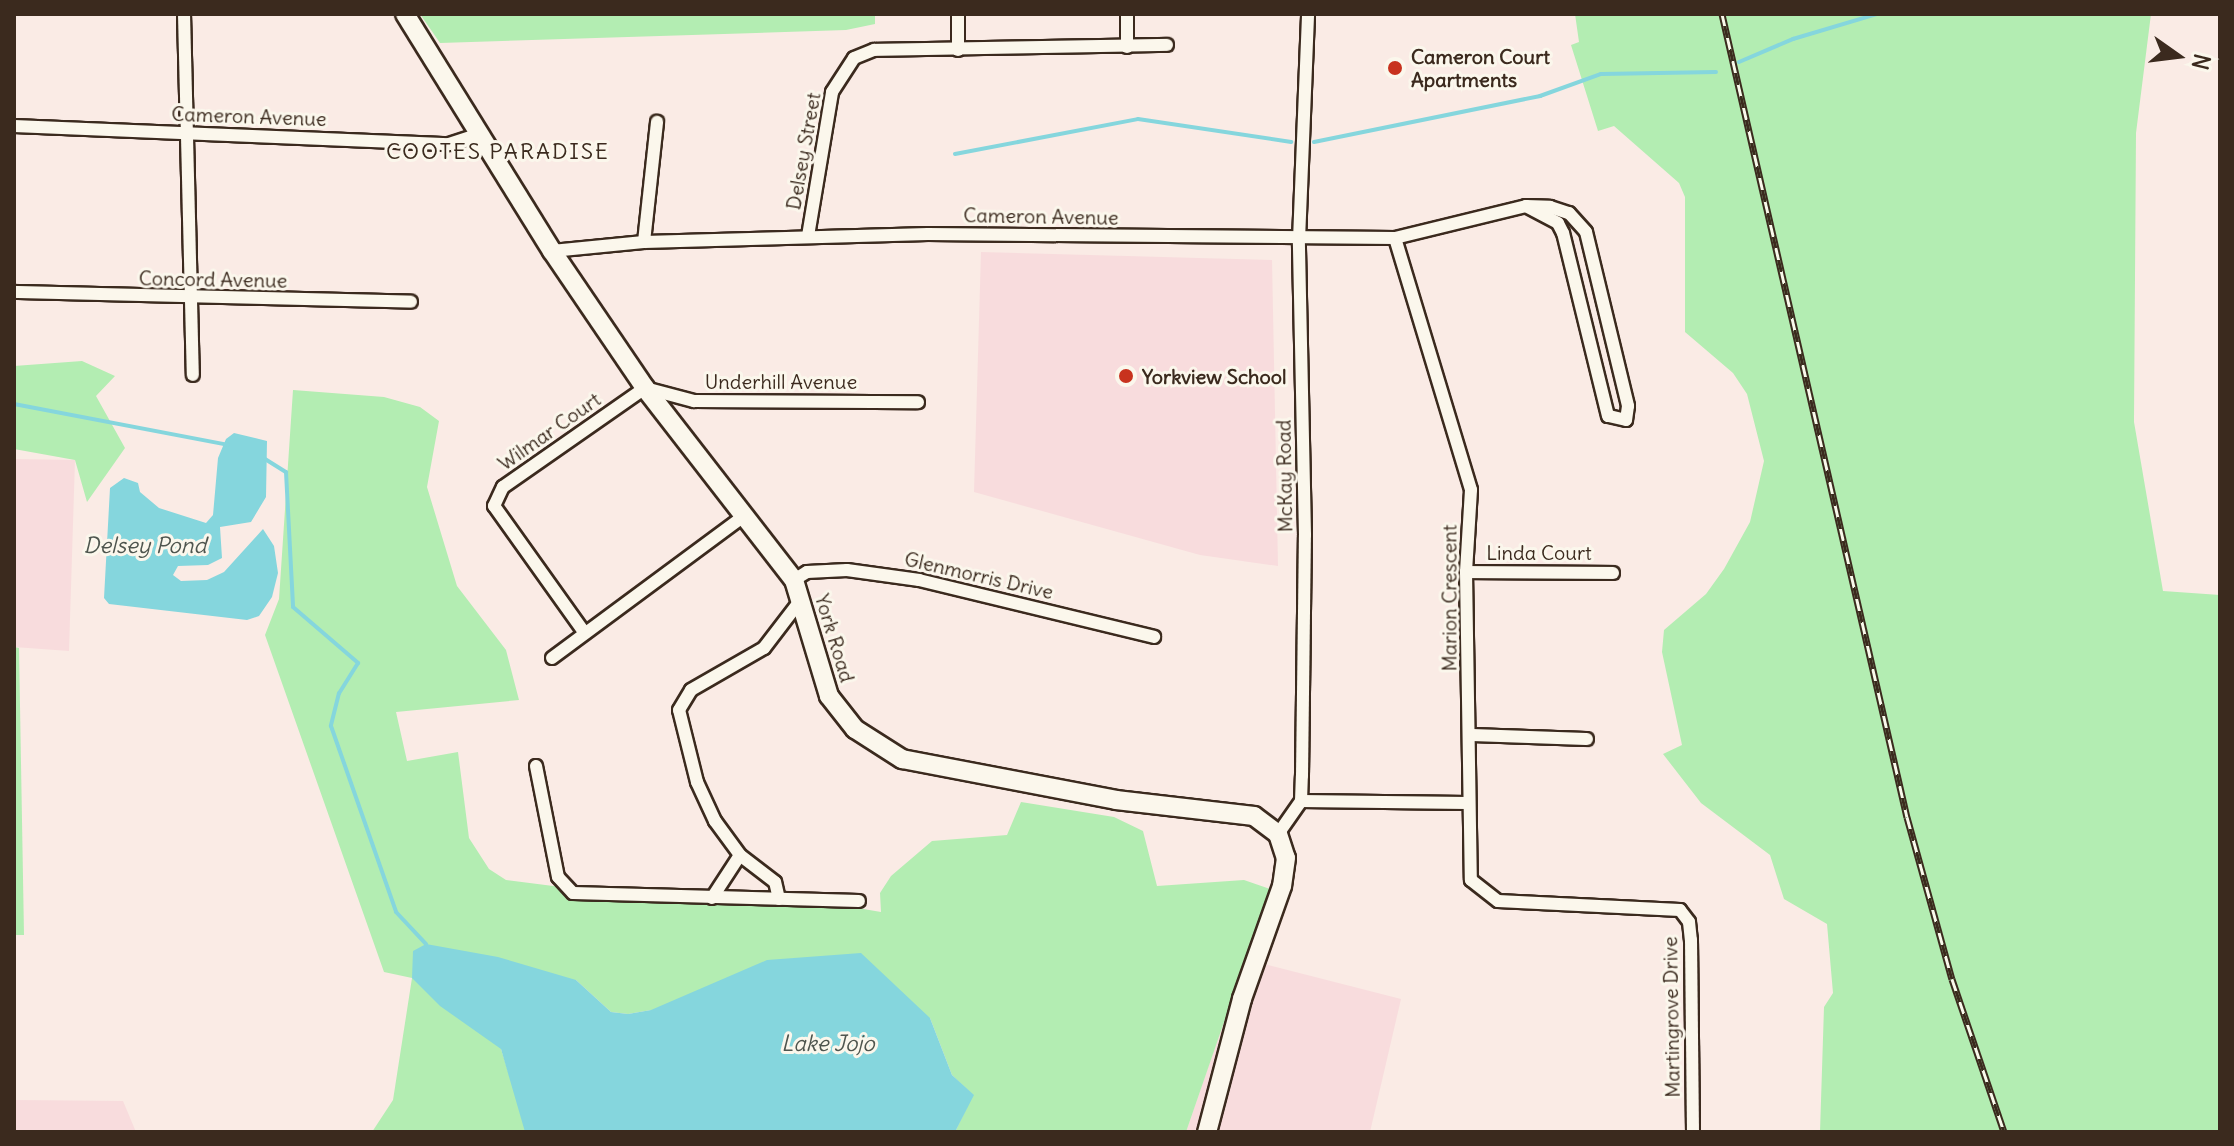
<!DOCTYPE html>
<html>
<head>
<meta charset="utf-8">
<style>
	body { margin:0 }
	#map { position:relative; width:2234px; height:1146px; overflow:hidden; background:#faebe5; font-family:Delius,sans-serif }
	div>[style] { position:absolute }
	.built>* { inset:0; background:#f8dcdd }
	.green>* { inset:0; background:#b3edb2 }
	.water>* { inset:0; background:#85d6dd }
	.stream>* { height:4px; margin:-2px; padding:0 2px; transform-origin:2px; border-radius:2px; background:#85d6dd }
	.roads { filter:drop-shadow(2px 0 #3b2a1e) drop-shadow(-2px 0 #3b2a1e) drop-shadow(0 2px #3b2a1e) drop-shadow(0 -2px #3b2a1e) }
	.street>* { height:12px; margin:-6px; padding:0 6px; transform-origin:6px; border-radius:6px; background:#fbf7ec }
	.secondary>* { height:18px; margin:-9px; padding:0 9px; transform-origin:9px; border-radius:9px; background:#fbf7ec }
	.rail>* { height:7px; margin-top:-3.5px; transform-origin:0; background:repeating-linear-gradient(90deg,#fbf7ec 0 12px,#3b2a1e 0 24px); box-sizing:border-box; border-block:2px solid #3b2a1e }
	.dots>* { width:22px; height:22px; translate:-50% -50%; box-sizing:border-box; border:4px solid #fbf7ec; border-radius:50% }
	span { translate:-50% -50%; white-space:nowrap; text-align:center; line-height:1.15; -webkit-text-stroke:6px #fbf7ec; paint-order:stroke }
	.poi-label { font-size:20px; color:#3b2a1e; font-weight:700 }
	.left { translate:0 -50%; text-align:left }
	.street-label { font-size:20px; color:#3b2a1e }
	.neighbourhood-label { font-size:22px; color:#3b2a1e; letter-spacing:2px }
	.water-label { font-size:22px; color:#4e554e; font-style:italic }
	.frame { position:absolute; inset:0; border:16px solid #3b2a1e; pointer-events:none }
	.north { position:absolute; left:2138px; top:16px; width:80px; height:80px; -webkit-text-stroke:6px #fbf7ec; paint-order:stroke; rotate:104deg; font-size:22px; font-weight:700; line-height:32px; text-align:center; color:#3b2a1e }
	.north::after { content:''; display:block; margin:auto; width:28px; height:36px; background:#3b2a1e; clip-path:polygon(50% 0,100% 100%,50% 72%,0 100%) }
</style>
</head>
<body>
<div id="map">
	<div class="built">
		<i style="clip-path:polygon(981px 252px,1272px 260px,1278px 566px,1200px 555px,974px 492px)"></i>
		<i style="clip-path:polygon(14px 459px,75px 460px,69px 651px,14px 647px)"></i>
		<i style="clip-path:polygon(1245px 959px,1401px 999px,1370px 1132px,1186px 1132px)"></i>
		<i style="clip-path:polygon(14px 1100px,123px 1101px,136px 1132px,14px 1132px)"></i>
	</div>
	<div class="green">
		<i style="clip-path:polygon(420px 14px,875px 14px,875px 24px,846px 30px,440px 43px)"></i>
		<i style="clip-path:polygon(1575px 14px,2151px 14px,2136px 133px,2134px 422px,2163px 591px,2220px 595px,2220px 1132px,1820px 1132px,1824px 1007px,1833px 993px,1827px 924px,1784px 899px,1770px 855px,1701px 803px,1663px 754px,1682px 745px,1662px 652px,1664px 630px,1706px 594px,1724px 569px,1750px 522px,1764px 461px,1747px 394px,1733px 373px,1685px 332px,1685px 197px,1679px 183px,1614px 126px,1598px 131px,1571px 45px,1579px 42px)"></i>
		<i style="clip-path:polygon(82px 361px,115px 376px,96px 396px,125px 448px,87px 502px,75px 460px,14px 449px,14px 366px)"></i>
		<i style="clip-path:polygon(293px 390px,384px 397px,420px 407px,439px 421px,427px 487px,457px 586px,506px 650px,519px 700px,396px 712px,407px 761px,458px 752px,469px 838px,489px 869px,506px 880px,561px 887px,799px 898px,881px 912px,880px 893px,891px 876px,932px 841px,1007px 835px,1021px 802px,1114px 817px,1143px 831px,1157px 886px,1244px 880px,1270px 889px,1186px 1132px,955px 1132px,973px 1095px,952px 1075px,930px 1018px,651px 1010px,628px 1014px,611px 1012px,576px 980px,501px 1049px,527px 1132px,372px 1132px,393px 1100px,412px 978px,384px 972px,265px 635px,279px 599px)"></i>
		<i style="clip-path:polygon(14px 647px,19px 648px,24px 935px,14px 935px)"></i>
	</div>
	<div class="water">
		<i style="clip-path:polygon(234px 433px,267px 441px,266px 497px,251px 522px,220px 527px,222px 558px,208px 565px,178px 566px,173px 575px,181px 581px,207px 580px,224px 572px,263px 529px,274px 546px,278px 573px,272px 597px,259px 616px,247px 620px,109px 604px,104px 598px,110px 488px,124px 478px,138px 483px,140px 492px,159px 508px,206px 523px,213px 515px,218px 458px,226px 439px)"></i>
		<i style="clip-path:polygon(426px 944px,498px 957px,576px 980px,611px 1012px,628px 1014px,651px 1010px,767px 960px,861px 953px,930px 1018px,952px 1075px,974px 1095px,955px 1132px,525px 1132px,501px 1049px,440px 1006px,412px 978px,413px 951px)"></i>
	</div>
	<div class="stream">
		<i style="left:1739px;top:62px;width:59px;rotate:-23.1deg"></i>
		<i style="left:1793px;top:39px;width:88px;rotate:-16.6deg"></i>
		<i style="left:1314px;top:142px;width:231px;rotate:-11.5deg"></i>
		<i style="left:1540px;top:96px;width:65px;rotate:-19.8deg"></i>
		<i style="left:1601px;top:74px;width:115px;rotate:-1deg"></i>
		<i style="left:955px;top:154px;width:186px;rotate:-10.8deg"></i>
		<i style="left:1138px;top:119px;width:155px;rotate:8.5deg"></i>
		<i style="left:14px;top:404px;width:218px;rotate:10.8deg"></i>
		<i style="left:265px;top:459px;width:25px;rotate:32deg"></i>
		<i style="left:286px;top:472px;width:135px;rotate:87deg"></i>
		<i style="left:293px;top:607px;width:86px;rotate:40.7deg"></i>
		<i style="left:358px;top:663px;width:36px;rotate:122deg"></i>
		<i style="left:339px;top:693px;width:34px;rotate:104deg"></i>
		<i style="left:331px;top:726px;width:197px;rotate:70.7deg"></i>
		<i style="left:396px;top:912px;width:44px;rotate:46.8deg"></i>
	</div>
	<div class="roads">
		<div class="street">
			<i style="left:184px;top:14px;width:361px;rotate:88.6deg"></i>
			<i style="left:1127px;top:47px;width:33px;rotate:-90deg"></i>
			<i style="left:958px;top:50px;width:36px;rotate:-90deg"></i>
			<i style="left:14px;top:126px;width:435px;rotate:2.4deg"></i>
			<i style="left:449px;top:144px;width:33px;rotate:-18deg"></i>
			<i style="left:808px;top:236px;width:146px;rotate:-80.5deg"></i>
			<i style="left:832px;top:92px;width:40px;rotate:-57.1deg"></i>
			<i style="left:854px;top:58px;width:22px;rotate:-22deg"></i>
			<i style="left:874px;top:50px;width:293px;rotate:-1deg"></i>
			<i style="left:1395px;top:238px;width:263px;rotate:73.2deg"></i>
			<i style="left:1471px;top:490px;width:82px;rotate:93.5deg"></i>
			<i style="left:1466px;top:572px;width:308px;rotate:89.1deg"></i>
			<i style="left:1471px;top:880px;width:34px;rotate:38deg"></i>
			<i style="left:1498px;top:901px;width:182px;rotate:2.8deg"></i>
			<i style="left:1680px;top:910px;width:15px;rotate:53deg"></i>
			<i style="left:1689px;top:922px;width:18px;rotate:84deg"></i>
			<i style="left:1691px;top:940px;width:192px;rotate:89.4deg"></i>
			<i style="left:644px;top:242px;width:121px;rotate:-83.8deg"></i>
			<i style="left:552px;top:251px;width:92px;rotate:-5.6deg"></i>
			<i style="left:644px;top:242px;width:284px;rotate:-1.6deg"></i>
			<i style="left:928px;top:234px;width:467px;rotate:0.5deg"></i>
			<i style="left:1395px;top:238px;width:135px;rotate:-13.7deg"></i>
			<i style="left:1526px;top:206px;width:24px;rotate:2deg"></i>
			<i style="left:1550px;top:207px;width:20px;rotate:18deg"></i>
			<i style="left:1569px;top:213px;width:25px;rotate:48deg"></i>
			<i style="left:1586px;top:232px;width:179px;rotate:76.4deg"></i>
			<i style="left:1628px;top:406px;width:14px;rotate:98deg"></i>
			<i style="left:1626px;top:420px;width:18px;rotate:-167deg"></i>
			<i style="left:1608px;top:416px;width:188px;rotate:-103.8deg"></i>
			<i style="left:1563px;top:233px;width:11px;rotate:-117deg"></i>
			<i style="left:1558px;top:223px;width:36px;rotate:-152deg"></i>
			<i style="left:14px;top:292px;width:397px;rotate:1.4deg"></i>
			<i style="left:1466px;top:572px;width:147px;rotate:0.4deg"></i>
			<i style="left:794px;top:580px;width:15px;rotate:-32deg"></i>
			<i style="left:807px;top:572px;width:40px;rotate:-2.9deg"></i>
			<i style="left:847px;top:570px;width:73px;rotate:7.9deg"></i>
			<i style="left:919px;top:580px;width:242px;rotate:13.6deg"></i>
			<i style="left:584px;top:632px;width:155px;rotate:-125.5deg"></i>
			<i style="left:494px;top:506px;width:21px;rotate:-65deg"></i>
			<i style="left:503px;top:487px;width:173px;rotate:-34.9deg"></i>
			<i style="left:645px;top:388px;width:51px;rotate:14.9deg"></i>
			<i style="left:694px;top:401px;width:224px;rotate:0.3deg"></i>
			<i style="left:552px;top:658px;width:240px;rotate:-36.5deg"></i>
			<i style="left:1471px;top:735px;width:116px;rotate:2deg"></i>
			<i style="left:536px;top:766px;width:113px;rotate:78.8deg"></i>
			<i style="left:558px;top:877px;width:22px;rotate:47deg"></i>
			<i style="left:573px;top:893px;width:286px;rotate:1.6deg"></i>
			<i style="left:1301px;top:801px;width:166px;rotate:0.7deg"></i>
			<i style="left:1278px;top:834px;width:40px;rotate:-55.1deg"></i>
			<i style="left:1301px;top:801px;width:25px;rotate:-88deg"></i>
			<i style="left:1302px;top:776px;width:241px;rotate:-89.3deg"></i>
			<i style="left:1305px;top:535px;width:295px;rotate:-91.2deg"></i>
			<i style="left:1299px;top:240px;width:226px;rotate:-87.7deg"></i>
			<i style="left:712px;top:898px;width:51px;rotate:-56.9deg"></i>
			<i style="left:779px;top:899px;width:17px;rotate:-103deg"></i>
			<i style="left:775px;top:882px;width:44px;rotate:-142.4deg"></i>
			<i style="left:740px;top:855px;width:42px;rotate:-126.3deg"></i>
			<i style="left:715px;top:821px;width:43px;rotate:-114.8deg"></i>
			<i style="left:697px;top:782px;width:74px;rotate:-104deg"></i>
			<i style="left:679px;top:710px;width:23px;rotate:-59deg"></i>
			<i style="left:691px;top:690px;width:84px;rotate:-29.9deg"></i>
			<i style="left:764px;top:648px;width:59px;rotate:-52.5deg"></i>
		</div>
		<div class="secondary">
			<i style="left:405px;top:14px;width:279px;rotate:58.2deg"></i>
			<i style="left:552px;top:251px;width:166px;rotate:55.8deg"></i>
			<i style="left:645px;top:388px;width:243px;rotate:52.2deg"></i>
			<i style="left:794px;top:580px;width:121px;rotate:73.2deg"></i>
			<i style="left:829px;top:696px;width:42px;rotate:51.8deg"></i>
			<i style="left:855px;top:729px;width:56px;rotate:32.6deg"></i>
			<i style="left:902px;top:759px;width:218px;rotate:10.8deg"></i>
			<i style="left:1116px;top:800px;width:139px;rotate:6.6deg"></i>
			<i style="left:1254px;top:816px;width:30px;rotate:37deg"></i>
			<i style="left:1278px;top:834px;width:25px;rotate:72deg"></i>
			<i style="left:1286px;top:858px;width:28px;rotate:98deg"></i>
			<i style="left:1282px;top:886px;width:120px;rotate:109.5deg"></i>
			<i style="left:1242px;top:999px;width:138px;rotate:104.7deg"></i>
		</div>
	</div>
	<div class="rail">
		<i style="left:1722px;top:14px;width:824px;rotate:77.03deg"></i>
		<i style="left:1907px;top:817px;width:168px;rotate:74.5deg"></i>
		<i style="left:1952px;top:979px;width:162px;rotate:71.2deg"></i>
	</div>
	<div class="dots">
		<i style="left:1395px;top:68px;background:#c8321e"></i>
		<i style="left:1126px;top:376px;background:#c8321e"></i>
	</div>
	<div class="poi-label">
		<span class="left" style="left:1411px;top:68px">Cameron Court<br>Apartments</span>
		<span class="left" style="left:1142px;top:376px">Yorkview School</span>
	</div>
	<div class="street-label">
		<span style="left:249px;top:116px;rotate:2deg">Cameron Avenue</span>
		<span style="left:803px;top:151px;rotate:-80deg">Delsey Street</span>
		<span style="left:1041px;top:216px;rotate:1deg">Cameron Avenue</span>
		<span style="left:213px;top:279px;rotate:1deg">Concord Avenue</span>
		<span style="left:781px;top:381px">Underhill Avenue</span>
		<span style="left:549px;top:431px;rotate:-35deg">Wilmar Court</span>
		<span style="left:1284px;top:476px;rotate:-91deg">McKay Road</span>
		<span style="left:1539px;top:552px">Linda Court</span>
		<span style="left:979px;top:575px;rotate:13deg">Glenmorris Drive</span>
		<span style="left:1449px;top:598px;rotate:-90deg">Marion Crescent</span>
		<span style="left:835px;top:638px;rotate:73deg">York Road</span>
		<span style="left:1671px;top:1017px;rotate:-91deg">Martingrove Drive</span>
	</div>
	<div class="neighbourhood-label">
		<span style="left:498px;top:152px">COOTES PARADISE</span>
	</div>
	<div class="water-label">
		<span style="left:145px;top:546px">Delsey Pond</span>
		<span style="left:828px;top:1044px">Lake Jojo</span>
	</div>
	<div class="frame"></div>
	<div class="north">N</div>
</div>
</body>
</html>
